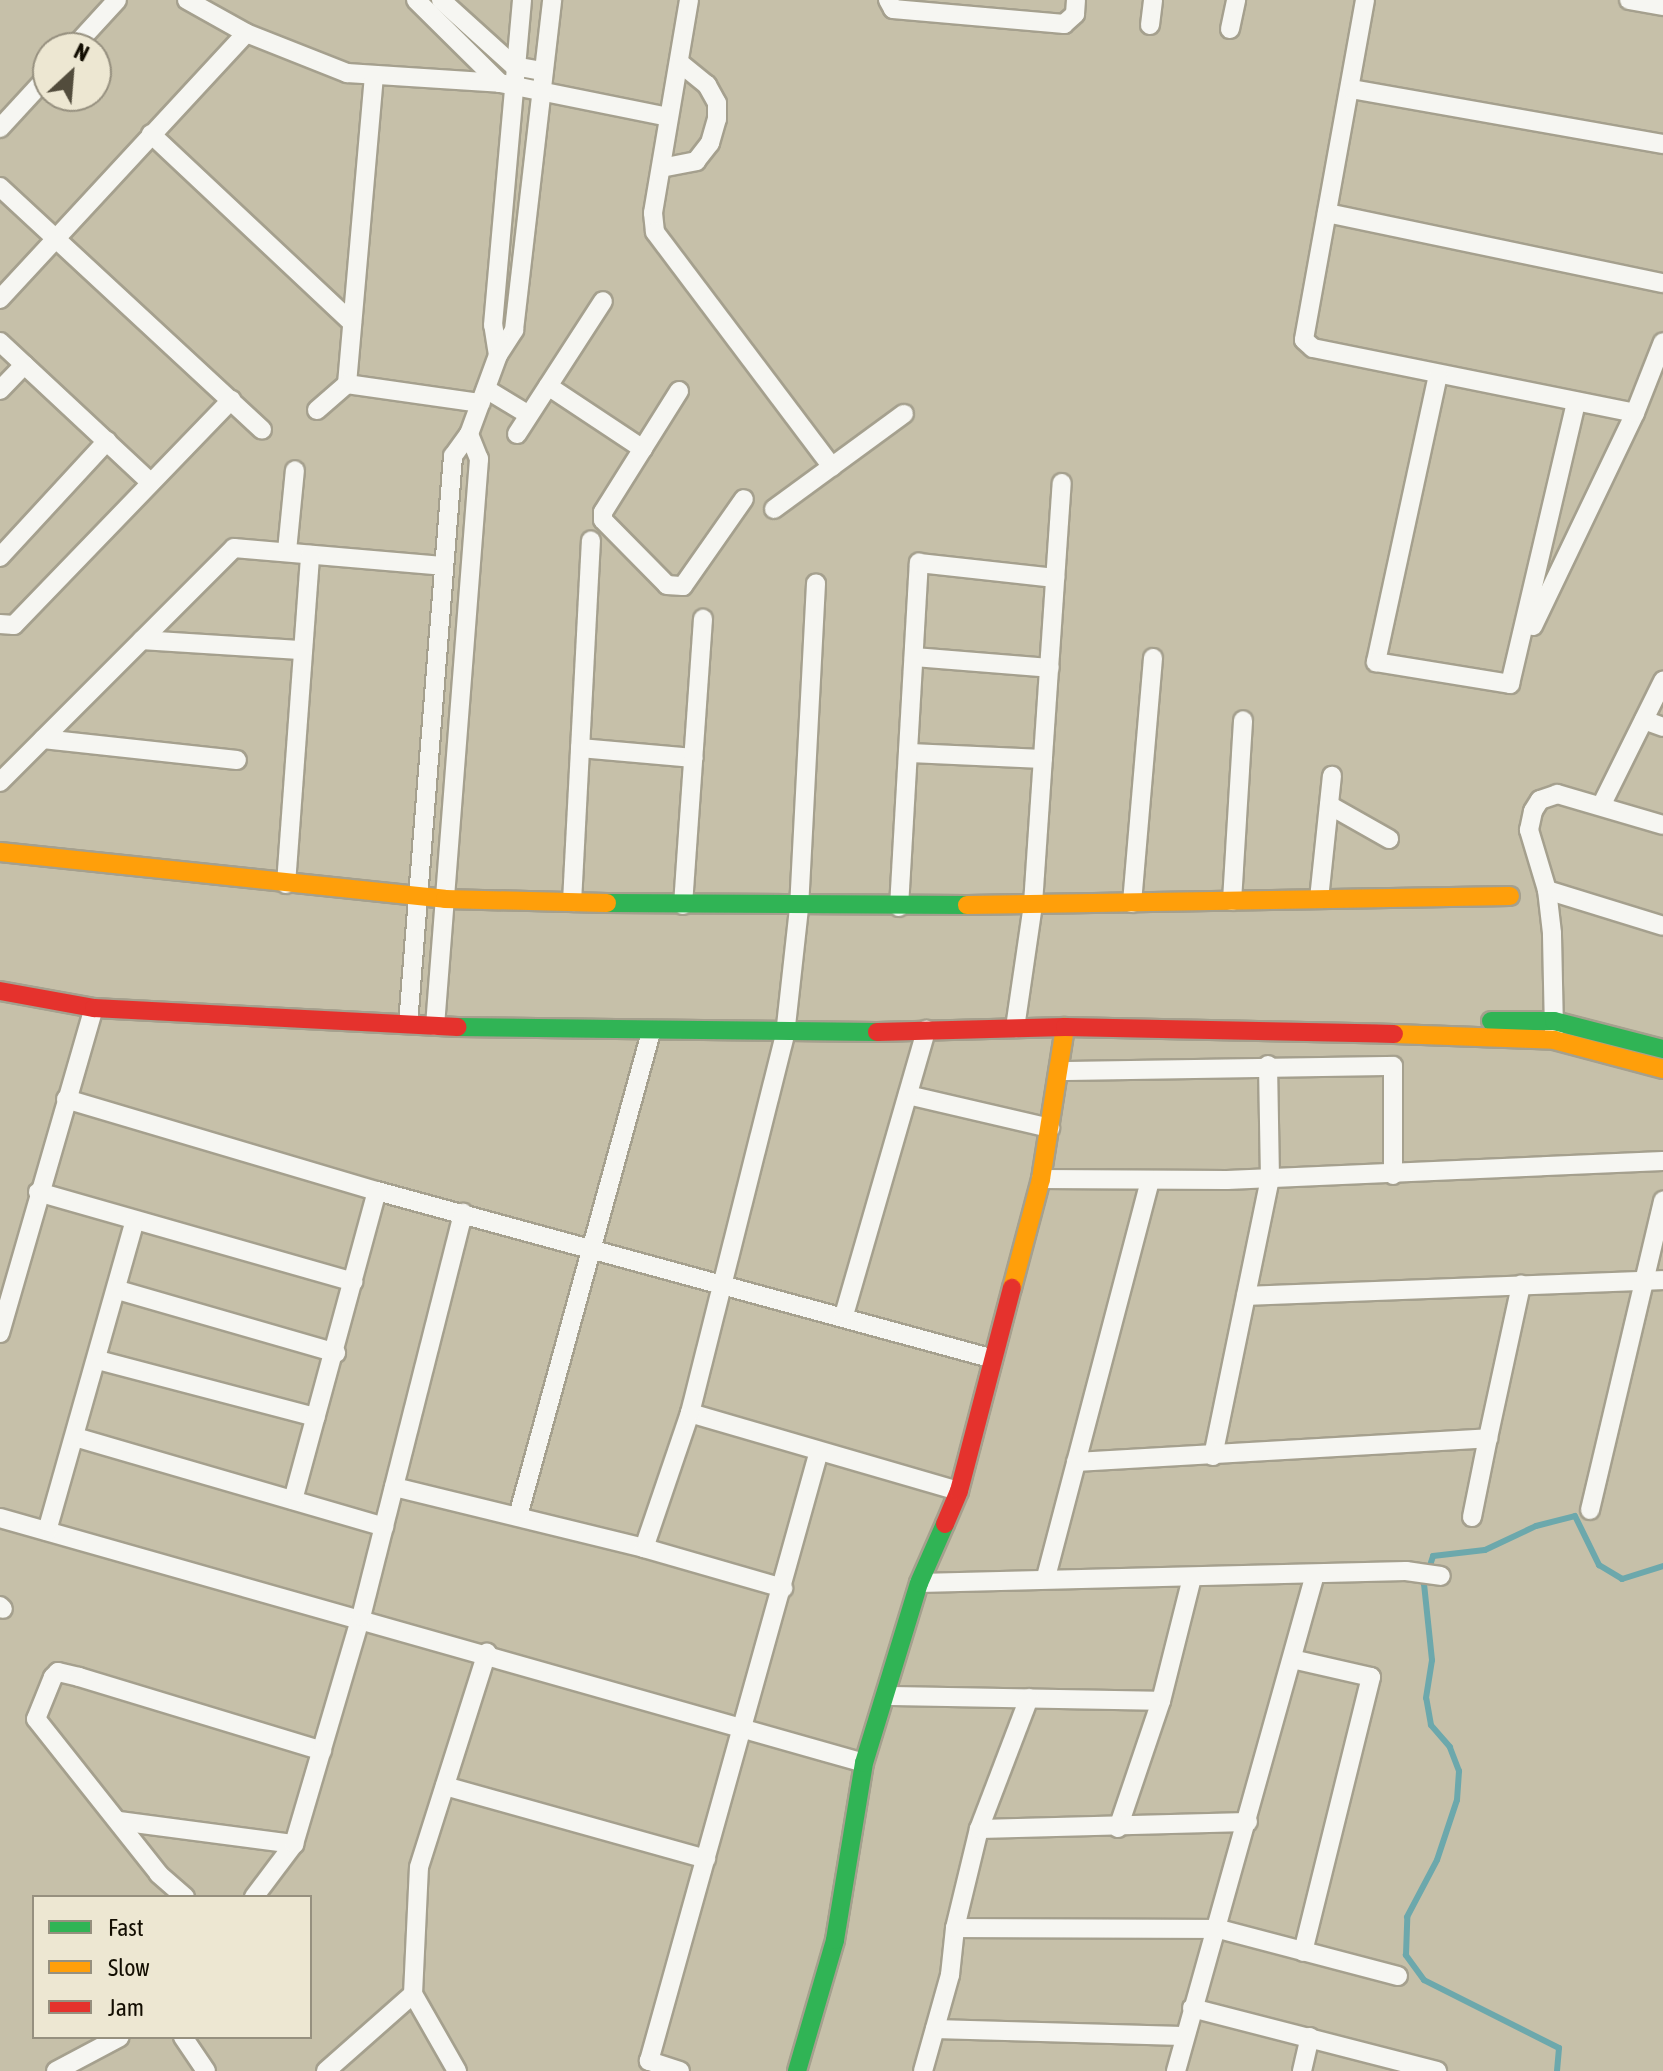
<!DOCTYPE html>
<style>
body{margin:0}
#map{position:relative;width:1663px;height:2071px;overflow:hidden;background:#c6c0a9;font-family:"Asap Condensed",sans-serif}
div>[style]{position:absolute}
.stream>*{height:6px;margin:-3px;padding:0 3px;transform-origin:3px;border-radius:3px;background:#6ca8ac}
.roads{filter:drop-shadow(2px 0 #a5a08e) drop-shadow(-2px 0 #a5a08e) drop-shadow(0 2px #a5a08e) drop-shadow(0 -2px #a5a08e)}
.street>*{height:18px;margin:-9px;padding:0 9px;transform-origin:9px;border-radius:9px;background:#f6f6f2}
.fast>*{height:18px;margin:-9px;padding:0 9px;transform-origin:9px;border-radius:9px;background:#30b455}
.slow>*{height:18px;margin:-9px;padding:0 9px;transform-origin:9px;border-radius:9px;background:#ff9f0a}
.jam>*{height:18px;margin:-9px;padding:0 9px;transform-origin:9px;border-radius:9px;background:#e5322d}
span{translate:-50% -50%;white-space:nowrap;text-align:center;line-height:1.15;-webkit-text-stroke:7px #ede7d2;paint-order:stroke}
.legend{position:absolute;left:32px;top:1895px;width:280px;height:144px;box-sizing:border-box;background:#ede7d2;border:2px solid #96907f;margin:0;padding:10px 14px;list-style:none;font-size:24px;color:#130e02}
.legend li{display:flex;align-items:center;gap:16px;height:40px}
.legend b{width:40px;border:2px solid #96907f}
.north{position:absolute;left:32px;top:32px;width:80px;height:80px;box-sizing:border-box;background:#ede7d2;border:2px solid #96907f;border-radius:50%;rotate:26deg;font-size:22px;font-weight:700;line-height:32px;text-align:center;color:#130e02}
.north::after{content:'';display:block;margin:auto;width:28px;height:36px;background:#524c3c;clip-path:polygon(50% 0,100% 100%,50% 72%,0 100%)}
</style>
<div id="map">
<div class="stream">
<div style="left:1557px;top:2071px;width:23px;rotate:-85deg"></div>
<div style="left:1559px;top:2048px;width:151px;rotate:-153.3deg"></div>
<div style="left:1424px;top:1980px;width:31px;rotate:-126deg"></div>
<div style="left:1406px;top:1955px;width:38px;rotate:-88deg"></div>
<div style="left:1407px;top:1917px;width:64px;rotate:-62.2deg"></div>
<div style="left:1437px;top:1860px;width:63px;rotate:-71.6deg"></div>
<div style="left:1457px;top:1800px;width:29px;rotate:-86deg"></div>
<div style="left:1459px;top:1771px;width:26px;rotate:-111deg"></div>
<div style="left:1450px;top:1747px;width:29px;rotate:-131deg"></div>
<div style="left:1431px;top:1725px;width:27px;rotate:-100deg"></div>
<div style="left:1426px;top:1698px;width:38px;rotate:-81deg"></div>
<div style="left:1432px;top:1660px;width:76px;rotate:-96deg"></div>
<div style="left:1424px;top:1584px;width:29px;rotate:-72deg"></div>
<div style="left:1433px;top:1556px;width:52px;rotate:-6.6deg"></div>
<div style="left:1485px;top:1550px;width:56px;rotate:-25.2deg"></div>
<div style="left:1536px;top:1526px;width:40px;rotate:-14.4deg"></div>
<div style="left:1575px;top:1516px;width:55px;rotate:63.9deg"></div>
<div style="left:1599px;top:1565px;width:27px;rotate:31deg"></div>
<div style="left:1622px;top:1579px;width:43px;rotate:-17.6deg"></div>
</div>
<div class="roads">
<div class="street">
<div style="left:187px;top:0;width:68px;rotate:29.2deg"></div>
<div style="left:246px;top:33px;width:109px;rotate:21.6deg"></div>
<div style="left:347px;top:73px;width:153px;rotate:3.7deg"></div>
<div style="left:500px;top:83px;width:172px;rotate:11.4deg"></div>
<div style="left:416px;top:0;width:118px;rotate:44.7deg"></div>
<div style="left:441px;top:0;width:98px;rotate:42.1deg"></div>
<div style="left:514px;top:66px;width:29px;rotate:10deg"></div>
<div style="left:689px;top:0;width:216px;rotate:99.6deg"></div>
<div style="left:653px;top:213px;width:19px;rotate:84deg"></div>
<div style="left:655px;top:232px;width:294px;rotate:53deg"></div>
<div style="left:888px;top:0;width:10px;rotate:61deg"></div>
<div style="left:893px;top:9px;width:172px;rotate:5deg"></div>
<div style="left:1064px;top:24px;width:15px;rotate:-42deg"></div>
<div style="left:1075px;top:14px;width:14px;rotate:-86deg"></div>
<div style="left:1365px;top:0;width:345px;rotate:100.2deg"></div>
<div style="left:1304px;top:340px;width:12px;rotate:42deg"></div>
<div style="left:1313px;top:348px;width:328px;rotate:11.4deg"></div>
<div style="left:1629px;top:0;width:35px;rotate:10deg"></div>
<div style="left:1150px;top:25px;width:25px;rotate:-83deg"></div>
<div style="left:1230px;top:29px;width:30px;rotate:-78deg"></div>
<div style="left:73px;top:48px;width:65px;rotate:-47.5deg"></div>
<div style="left:1351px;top:89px;width:317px;rotate:10deg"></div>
<div style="left:0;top:128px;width:71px;rotate:-47.3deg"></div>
<div style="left:151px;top:134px;width:276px;rotate:43.2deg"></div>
<div style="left:661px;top:168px;width:36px;rotate:-11deg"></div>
<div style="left:696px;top:161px;width:23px;rotate:-52deg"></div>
<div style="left:710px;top:143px;width:25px;rotate:-74deg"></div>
<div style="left:717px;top:119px;width:16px;rotate:-90deg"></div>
<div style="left:717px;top:103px;width:21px;rotate:-119deg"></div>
<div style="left:707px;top:85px;width:36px;rotate:-141deg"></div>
<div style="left:0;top:187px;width:357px;rotate:42.8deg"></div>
<div style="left:1327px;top:213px;width:343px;rotate:11.8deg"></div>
<div style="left:0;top:299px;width:362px;rotate:-47.2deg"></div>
<div style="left:0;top:342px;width:205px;rotate:43deg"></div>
<div style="left:498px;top:355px;width:30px;rotate:-99deg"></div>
<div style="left:493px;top:325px;width:326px;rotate:-84.9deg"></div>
<div style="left:1438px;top:375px;width:294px;rotate:102.2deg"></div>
<div style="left:1376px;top:662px;width:136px;rotate:9.3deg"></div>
<div style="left:1510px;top:684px;width:290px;rotate:-76.8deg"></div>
<div style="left:347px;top:384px;width:307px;rotate:-85deg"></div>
<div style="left:548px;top:386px;width:114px;rotate:33.6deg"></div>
<div style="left:486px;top:389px;width:50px;rotate:31.2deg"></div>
<div style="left:0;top:390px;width:35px;rotate:-46deg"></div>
<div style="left:679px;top:391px;width:143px;rotate:122.1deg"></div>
<div style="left:603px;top:512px;width:8px;rotate:90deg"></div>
<div style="left:603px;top:520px;width:91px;rotate:45.4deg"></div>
<div style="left:667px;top:585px;width:16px;rotate:4deg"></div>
<div style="left:683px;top:586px;width:106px;rotate:-55deg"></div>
<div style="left:317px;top:410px;width:40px;rotate:-41deg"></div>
<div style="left:347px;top:384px;width:135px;rotate:8.1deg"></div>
<div style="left:517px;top:434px;width:158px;rotate:-57.1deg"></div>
<div style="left:774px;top:509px;width:161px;rotate:-36.2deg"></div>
<div style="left:287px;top:551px;width:81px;rotate:-84.4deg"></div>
<div style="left:0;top:557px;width:158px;rotate:-47.3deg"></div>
<div style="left:0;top:624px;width:14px;rotate:4deg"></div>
<div style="left:14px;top:625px;width:313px;rotate:-46deg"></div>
<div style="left:1533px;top:626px;width:236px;rotate:-64.4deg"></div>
<div style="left:1635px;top:413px;width:76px;rotate:-68.5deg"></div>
<div style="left:142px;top:640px;width:161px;rotate:3.6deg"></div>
<div style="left:914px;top:657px;width:136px;rotate:4.6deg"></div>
<div style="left:1644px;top:720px;width:20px;rotate:20deg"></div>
<div style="left:43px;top:739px;width:195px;rotate:6.2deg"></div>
<div style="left:580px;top:748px;width:114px;rotate:5deg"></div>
<div style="left:910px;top:753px;width:133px;rotate:2.6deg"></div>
<div style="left:0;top:782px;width:331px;rotate:-45deg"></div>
<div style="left:234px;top:548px;width:209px;rotate:4.9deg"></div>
<div style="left:1329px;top:805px;width:69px;rotate:29.5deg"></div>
<div style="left:1601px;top:806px;width:140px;rotate:-63.6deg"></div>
<div style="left:286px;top:884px;width:330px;rotate:-85.8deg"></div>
<div style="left:1547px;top:890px;width:121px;rotate:17.2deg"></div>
<div style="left:1319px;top:899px;width:124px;rotate:-84deg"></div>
<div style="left:1232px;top:901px;width:181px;rotate:-86.5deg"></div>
<div style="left:572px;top:902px;width:362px;rotate:-87deg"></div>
<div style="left:1132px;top:903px;width:246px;rotate:-85.1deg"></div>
<div style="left:683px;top:905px;width:287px;rotate:-86deg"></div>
<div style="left:899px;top:907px;width:345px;rotate:-86.7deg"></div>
<div style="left:919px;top:563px;width:137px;rotate:6.3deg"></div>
<div style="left:408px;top:1024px;width:570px;rotate:-85.47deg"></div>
<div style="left:453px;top:456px;width:27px;rotate:-54deg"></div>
<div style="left:469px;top:434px;width:84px;rotate:-69.8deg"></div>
<div style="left:498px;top:355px;width:30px;rotate:-57deg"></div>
<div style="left:514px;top:330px;width:332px;rotate:-83.4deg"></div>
<div style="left:435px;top:1026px;width:569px;rotate:-85.56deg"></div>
<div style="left:479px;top:459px;width:27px;rotate:-112deg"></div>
<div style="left:1015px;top:1028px;width:125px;rotate:-81.7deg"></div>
<div style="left:1033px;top:904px;width:422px;rotate:-86.1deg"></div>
<div style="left:1554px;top:1031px;width:98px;rotate:-91.2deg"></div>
<div style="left:1552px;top:933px;width:43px;rotate:-96.6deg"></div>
<div style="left:1547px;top:890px;width:63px;rotate:-106.7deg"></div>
<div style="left:1529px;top:830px;width:19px;rotate:-78deg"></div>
<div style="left:1533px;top:811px;width:13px;rotate:-58deg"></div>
<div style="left:1540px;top:800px;width:18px;rotate:-19deg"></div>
<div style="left:1557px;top:794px;width:110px;rotate:16.3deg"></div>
<div style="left:1060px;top:1071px;width:333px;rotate:-0.9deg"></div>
<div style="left:1393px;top:1066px;width:109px;rotate:90deg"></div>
<div style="left:908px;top:1095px;width:146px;rotate:13.1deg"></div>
<div style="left:66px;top:1099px;width:324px;rotate:16.5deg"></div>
<div style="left:377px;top:1191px;width:635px;rotate:15.24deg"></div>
<div style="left:1041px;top:1179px;width:186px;rotate:0.3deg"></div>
<div style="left:1227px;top:1180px;width:436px;rotate:-2.5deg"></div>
<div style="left:38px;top:1192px;width:328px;rotate:15.9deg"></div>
<div style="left:118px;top:1290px;width:227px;rotate:16.1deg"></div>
<div style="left:1246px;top:1296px;width:417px;rotate:-2.2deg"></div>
<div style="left:844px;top:1315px;width:297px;rotate:-73.9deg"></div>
<div style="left:0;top:1333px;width:338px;rotate:-73.9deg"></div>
<div style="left:98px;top:1360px;width:225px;rotate:14.7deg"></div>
<div style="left:690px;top:1413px;width:280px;rotate:16.2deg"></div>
<div style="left:75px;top:1437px;width:322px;rotate:16.2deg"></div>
<div style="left:1213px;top:1456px;width:283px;rotate:-78.4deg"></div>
<div style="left:1270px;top:1179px;width:114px;rotate:-91deg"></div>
<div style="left:1076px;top:1462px;width:413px;rotate:-3.3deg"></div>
<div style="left:1488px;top:1438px;width:157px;rotate:-77.8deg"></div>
<div style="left:394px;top:1487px;width:257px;rotate:13.7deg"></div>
<div style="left:644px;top:1548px;width:145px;rotate:16.1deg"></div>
<div style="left:293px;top:1500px;width:320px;rotate:-74.8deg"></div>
<div style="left:1590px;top:1510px;width:318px;rotate:-76.7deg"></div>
<div style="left:518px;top:1516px;width:502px;rotate:-74.63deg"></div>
<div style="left:1472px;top:1517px;width:81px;rotate:-78.6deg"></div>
<div style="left:0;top:1518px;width:898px;rotate:15.83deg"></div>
<div style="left:47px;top:1531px;width:322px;rotate:-74.2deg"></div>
<div style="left:644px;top:1548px;width:143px;rotate:-71.2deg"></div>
<div style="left:690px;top:1413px;width:390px;rotate:-75.9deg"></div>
<div style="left:785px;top:1035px;width:128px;rotate:-83.7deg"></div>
<div style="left:799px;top:908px;width:325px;rotate:-87deg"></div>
<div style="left:1046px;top:1577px;width:410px;rotate:-75.3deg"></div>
<div style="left:919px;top:1583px;width:487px;rotate:-1.4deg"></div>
<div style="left:1406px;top:1571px;width:35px;rotate:8deg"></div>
<div style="left:0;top:1606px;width:4px;rotate:45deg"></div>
<div style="left:1292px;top:1659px;width:81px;rotate:12.8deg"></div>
<div style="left:1371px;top:1677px;width:283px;rotate:103.9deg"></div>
<div style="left:887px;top:1696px;width:274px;rotate:1deg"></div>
<div style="left:445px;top:1786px;width:271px;rotate:15.6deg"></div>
<div style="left:119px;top:1821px;width:177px;rotate:7.5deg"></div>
<div style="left:1118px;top:1828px;width:134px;rotate:-71.3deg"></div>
<div style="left:1161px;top:1701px;width:127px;rotate:-75.9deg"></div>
<div style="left:979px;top:1829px;width:269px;rotate:-1.5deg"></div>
<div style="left:185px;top:1897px;width:35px;rotate:-139deg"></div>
<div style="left:159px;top:1874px;width:198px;rotate:-128.4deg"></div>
<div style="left:36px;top:1719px;width:45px;rotate:-68deg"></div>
<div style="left:53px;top:1677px;width:7px;rotate:-45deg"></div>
<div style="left:58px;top:1672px;width:22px;rotate:13deg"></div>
<div style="left:79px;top:1677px;width:254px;rotate:16.9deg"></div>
<div style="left:254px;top:1897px;width:66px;rotate:-53deg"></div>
<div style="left:294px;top:1844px;width:237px;rotate:-73.6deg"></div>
<div style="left:361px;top:1617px;width:417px;rotate:-75.8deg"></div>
<div style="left:955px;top:1928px;width:264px;rotate:0.2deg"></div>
<div style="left:1219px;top:1929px;width:185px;rotate:14.7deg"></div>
<div style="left:1192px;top:2008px;width:253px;rotate:14.4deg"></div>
<div style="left:935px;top:2029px;width:247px;rotate:1.6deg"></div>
<div style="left:183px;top:2037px;width:41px;rotate:55.9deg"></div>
<div style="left:56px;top:2071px;width:72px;rotate:-28deg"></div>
<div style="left:326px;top:2071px;width:116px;rotate:-41.5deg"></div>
<div style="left:457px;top:2071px;width:89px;rotate:-119.7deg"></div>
<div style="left:413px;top:1994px;width:127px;rotate:-87.3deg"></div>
<div style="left:419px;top:1867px;width:225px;rotate:-72.4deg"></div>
<div style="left:680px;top:2071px;width:33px;rotate:-162deg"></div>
<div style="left:649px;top:2061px;width:633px;rotate:-74.43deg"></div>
<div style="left:923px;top:2071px;width:100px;rotate:-74.3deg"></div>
<div style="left:950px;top:1975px;width:47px;rotate:-83.9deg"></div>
<div style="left:955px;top:1928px;width:102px;rotate:-76.4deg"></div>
<div style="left:979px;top:1829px;width:140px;rotate:-69.1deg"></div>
<div style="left:1176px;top:2071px;width:516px;rotate:-74.37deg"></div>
<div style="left:1302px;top:2071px;width:35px;rotate:-77deg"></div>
</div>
<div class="fast">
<div style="left:607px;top:903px;width:360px;rotate:0.3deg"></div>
<div style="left:1491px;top:1021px;width:63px"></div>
<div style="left:1554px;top:1021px;width:113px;rotate:14.4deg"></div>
<div style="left:458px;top:1027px;width:419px;rotate:0.7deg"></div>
<div style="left:797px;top:2071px;width:136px;rotate:-73.8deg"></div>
<div style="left:835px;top:1940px;width:179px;rotate:-80.7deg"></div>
<div style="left:864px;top:1763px;width:188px;rotate:-73deg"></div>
<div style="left:919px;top:1583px;width:64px;rotate:-66.2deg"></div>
</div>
<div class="slow">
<div style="left:0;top:852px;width:447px;rotate:6deg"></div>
<div style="left:445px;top:899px;width:162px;rotate:1.4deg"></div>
<div style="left:967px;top:905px;width:543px;rotate:-0.95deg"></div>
<div style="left:1394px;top:1034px;width:160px;rotate:2.1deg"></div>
<div style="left:1554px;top:1040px;width:113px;rotate:14.9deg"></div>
<div style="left:1012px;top:1288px;width:113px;rotate:-75.1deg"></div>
<div style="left:1041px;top:1179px;width:154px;rotate:-81deg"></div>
</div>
<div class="jam">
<div style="left:0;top:991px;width:96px;rotate:10.3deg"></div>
<div style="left:94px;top:1008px;width:364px;rotate:3deg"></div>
<div style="left:877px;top:1032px;width:188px;rotate:-1.5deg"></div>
<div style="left:1065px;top:1027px;width:329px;rotate:1.2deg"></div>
<div style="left:945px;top:1524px;width:36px;rotate:-67deg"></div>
<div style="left:959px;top:1491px;width:210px;rotate:-75.4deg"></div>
</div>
</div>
<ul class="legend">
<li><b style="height:10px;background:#30b455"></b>Fast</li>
<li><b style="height:10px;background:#ff9f0a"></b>Slow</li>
<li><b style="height:10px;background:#e5322d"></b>Jam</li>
</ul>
<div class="north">N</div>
</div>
